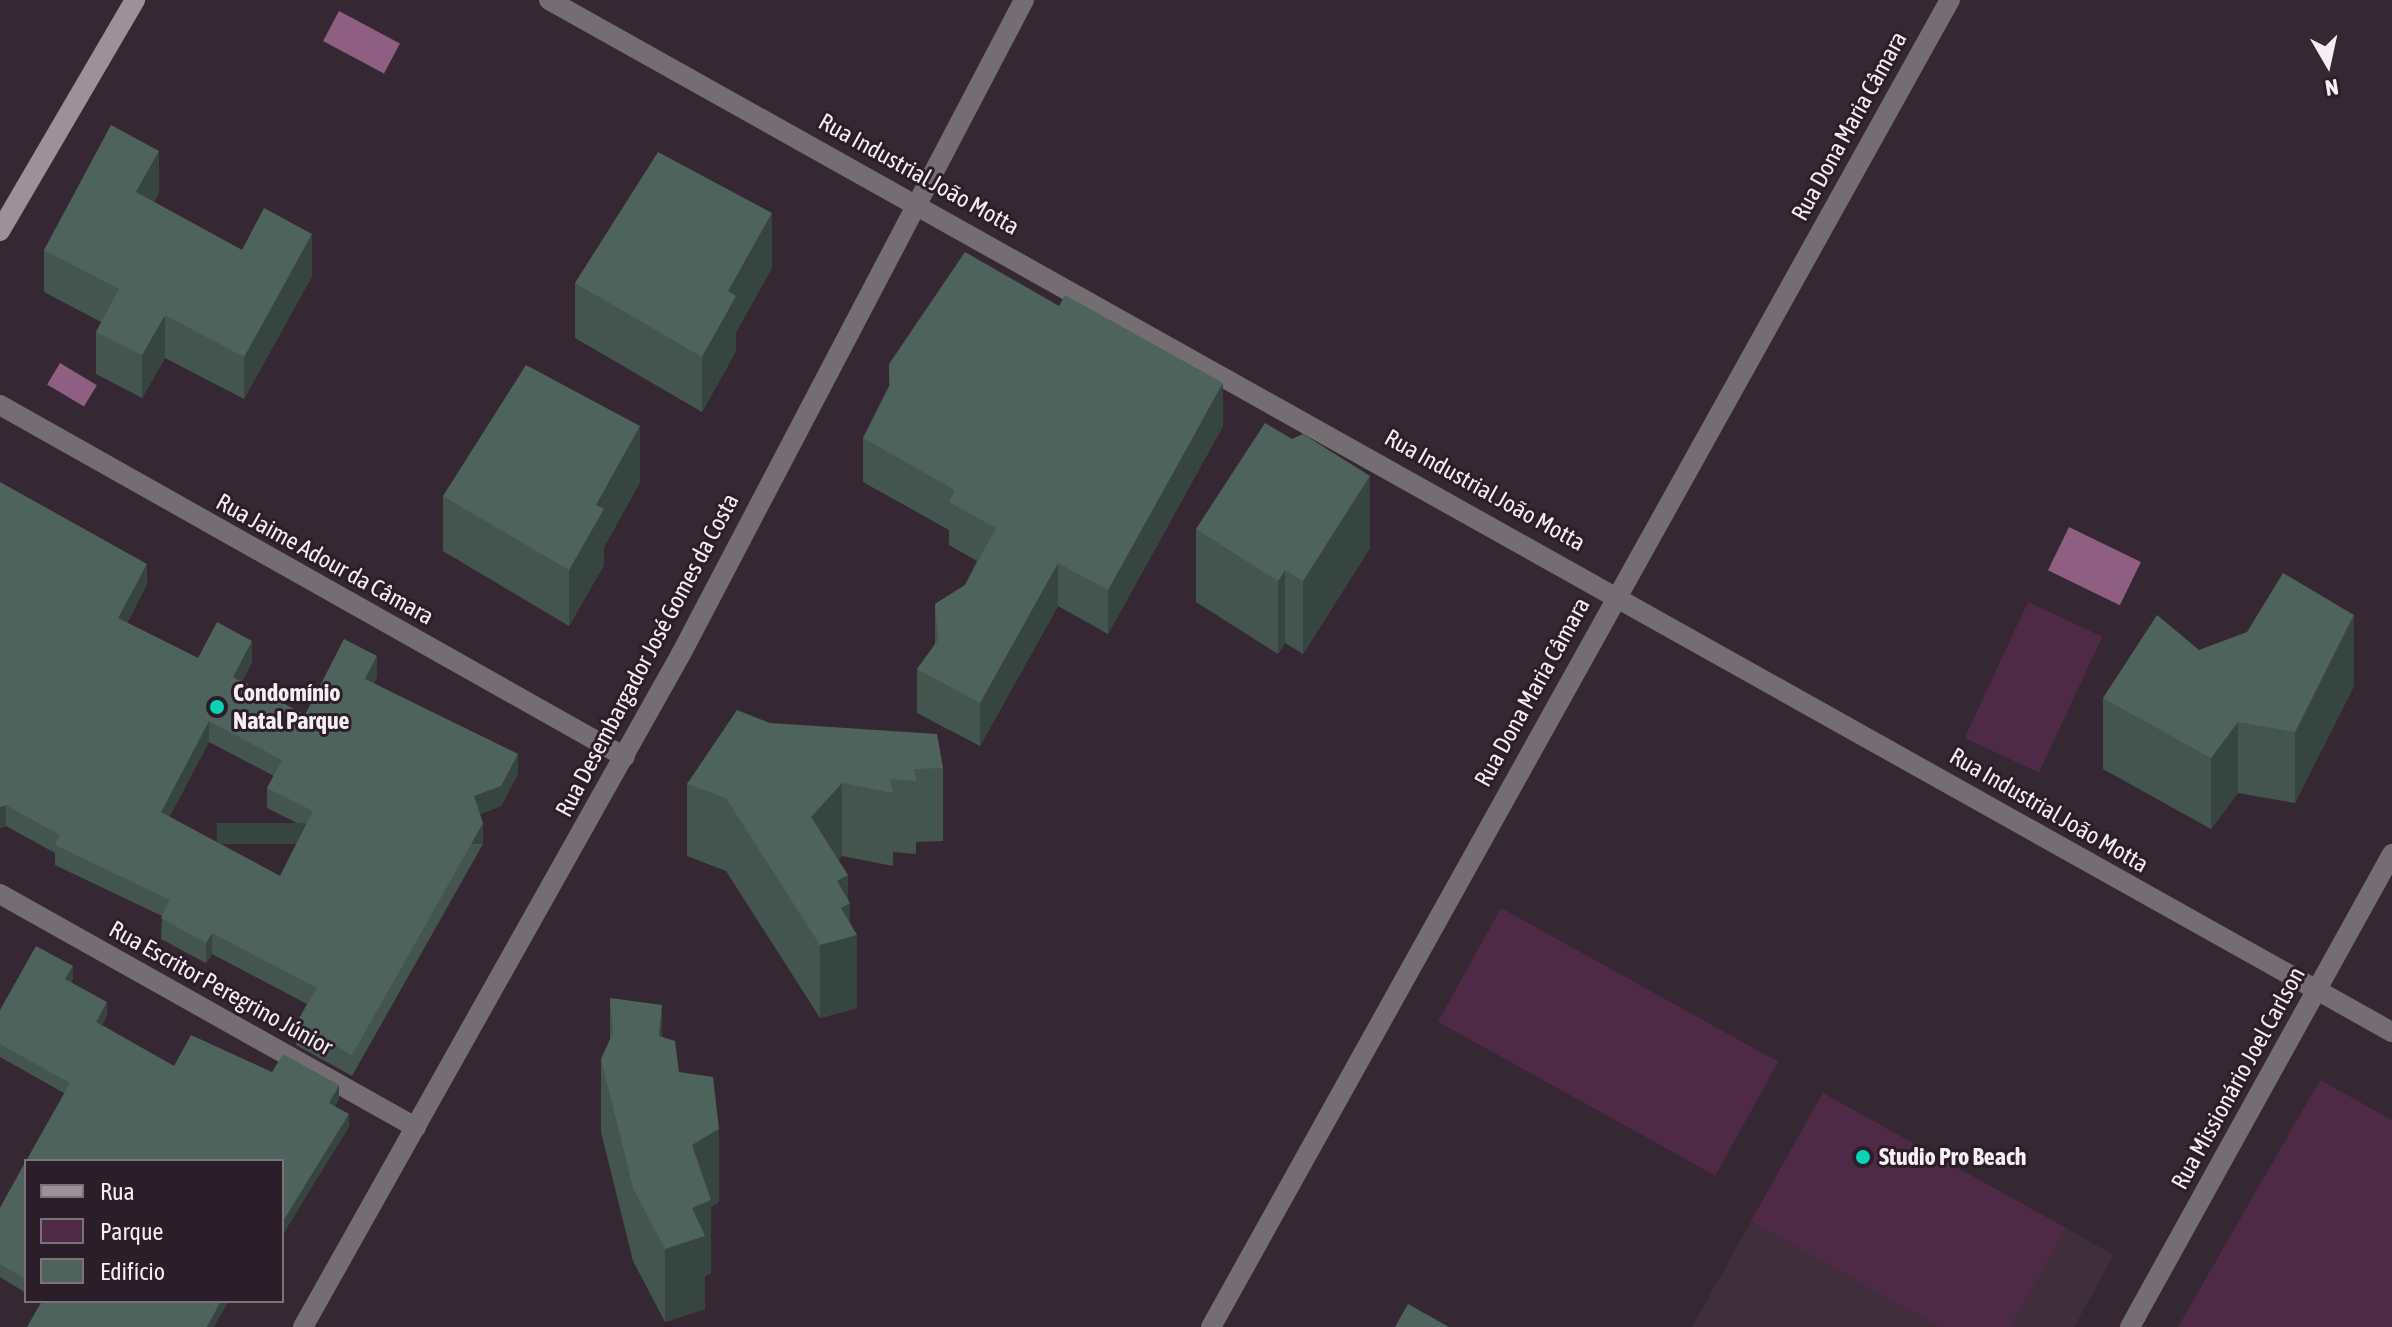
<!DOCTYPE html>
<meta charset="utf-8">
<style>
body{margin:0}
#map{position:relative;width:2392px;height:1327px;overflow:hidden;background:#352832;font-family:"Asap Condensed",sans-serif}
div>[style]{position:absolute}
.built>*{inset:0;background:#412e3c}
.green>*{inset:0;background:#4f2a47;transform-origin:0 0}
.water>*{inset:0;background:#8e5f83;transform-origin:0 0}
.minor>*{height:20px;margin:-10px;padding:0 10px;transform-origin:10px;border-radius:10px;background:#746d72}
.secondary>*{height:20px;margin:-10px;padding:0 10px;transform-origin:10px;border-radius:10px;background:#9d9199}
.wall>*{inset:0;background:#445550}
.shaded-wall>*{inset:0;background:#374541;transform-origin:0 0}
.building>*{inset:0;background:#4f635d}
.dots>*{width:22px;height:22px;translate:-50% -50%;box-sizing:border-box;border:4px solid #2b1e28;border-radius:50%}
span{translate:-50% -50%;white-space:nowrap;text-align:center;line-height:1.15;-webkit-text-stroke:6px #2b1e28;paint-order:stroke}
.street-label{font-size:24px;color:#f7eef4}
.poi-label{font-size:24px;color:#f7eef4;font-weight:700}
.left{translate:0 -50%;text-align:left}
.legend{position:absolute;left:24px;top:1159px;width:260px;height:144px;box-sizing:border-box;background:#2b1e28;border:2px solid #7d717a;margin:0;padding:10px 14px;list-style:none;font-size:24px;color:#f7eef4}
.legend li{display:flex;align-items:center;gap:16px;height:40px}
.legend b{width:40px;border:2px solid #7d717a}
.north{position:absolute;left:2288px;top:24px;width:80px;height:80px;-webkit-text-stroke:6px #2b1e28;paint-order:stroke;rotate:171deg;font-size:22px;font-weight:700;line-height:32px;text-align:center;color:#f7eef4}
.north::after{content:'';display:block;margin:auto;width:28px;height:36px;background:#f7eef4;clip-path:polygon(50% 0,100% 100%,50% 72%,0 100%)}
</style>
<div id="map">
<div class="built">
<div style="clip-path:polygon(1823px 1093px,2114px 1255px,2074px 1327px,1692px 1327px)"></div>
</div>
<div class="green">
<div style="left:2028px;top:602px;width:82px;height:150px;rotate:25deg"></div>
<div style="left:1501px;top:908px;width:317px;height:130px;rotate:29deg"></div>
<div style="clip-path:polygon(2320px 1080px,2392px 1120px,2392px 1327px,2178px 1327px)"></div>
<div style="clip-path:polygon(1823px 1093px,2066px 1228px,2010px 1327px,1940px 1327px,1751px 1221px)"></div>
</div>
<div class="water">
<div style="left:339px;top:11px;width:69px;height:34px;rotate:28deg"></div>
<div style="left:60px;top:363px;width:43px;height:25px;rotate:31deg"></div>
<div style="left:2069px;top:527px;width:80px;height:48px;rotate:26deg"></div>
</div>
<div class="minor">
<div style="left:549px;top:0;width:2112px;rotate:29.25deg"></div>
<div style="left:0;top:405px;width:717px;rotate:29.39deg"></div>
<div style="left:0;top:894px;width:477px;rotate:29.3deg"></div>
<div style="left:303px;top:1327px;width:772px;rotate:-60.68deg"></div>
<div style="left:681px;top:654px;width:738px;rotate:-62.32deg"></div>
<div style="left:1211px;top:1327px;width:1519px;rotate:-60.89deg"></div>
<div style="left:2130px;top:1327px;width:541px;rotate:-61.02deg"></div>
</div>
<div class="secondary">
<div style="left:0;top:231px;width:268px;rotate:-59.7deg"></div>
</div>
<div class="wall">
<div style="clip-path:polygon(159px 193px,154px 202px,242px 250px,312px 276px,244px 399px,165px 358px,142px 398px,96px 374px,96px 332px,101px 322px,44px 292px,44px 250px)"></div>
<div style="clip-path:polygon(772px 268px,736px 332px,736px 351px,702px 412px,575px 338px,575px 283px)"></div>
<div style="clip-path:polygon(889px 364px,1223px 426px,1108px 634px,1058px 606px,980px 746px,917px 713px,917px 669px,935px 645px,935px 604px,965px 585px,977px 561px,949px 545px,949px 530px,863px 482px,863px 438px,889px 386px)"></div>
<div style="clip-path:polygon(evenodd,0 482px,147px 584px,127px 623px,198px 658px,252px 662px,242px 681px,305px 715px,377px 677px,374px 683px,518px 774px,501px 806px,480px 814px,483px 844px,352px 1076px,296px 1045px,296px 1024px,307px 1004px,212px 954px,206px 963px,161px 939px,162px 916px,55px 865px,55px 853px,6px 826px,0 828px,0 482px,209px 742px,274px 776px,267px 788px,267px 808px,305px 827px,280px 876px,169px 817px,209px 742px)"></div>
<div style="clip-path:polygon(640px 482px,604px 547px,604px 565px,569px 626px,443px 551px,443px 496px)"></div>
<div style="clip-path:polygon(1196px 529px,1370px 548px,1303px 654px,1285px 643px,1278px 654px,1196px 602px)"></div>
<div style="clip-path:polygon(2199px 650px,2354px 686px,2295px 803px,2238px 793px,2211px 829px,2103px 769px,2103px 698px)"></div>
<div style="clip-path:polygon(770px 723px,943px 768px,943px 841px,916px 842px,916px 854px,893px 852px,893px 866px,842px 856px,838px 860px,848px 899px,857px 1008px,820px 1018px,726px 871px,687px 856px,687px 784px)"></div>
<div style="clip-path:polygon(73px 979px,71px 982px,107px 1015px,102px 1025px,174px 1066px,272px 1072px,339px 1099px,335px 1106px,349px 1127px,64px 1093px,0 1057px,0 1010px)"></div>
<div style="clip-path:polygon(610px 998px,662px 1037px,679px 1072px,719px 1202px,711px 1207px,711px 1273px,705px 1276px,705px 1309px,665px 1322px,633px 1261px,601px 1132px,601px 1059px,610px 1040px)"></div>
<div style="clip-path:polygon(26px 1161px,26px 1293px,0 1277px,0 1208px)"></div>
</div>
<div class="shaded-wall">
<div style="clip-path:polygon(159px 151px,159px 193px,136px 235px,136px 192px)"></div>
<div style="clip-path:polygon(772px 213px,772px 268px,736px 332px,736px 351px,702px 412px,702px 357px,728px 291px)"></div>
<div style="clip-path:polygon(312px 234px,312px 276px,244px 399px,244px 357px)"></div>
<div style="clip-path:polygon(165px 315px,165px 358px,142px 398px,142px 355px)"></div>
<div style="clip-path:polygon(1223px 383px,1223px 426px,1108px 634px,1108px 590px)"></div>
<div style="clip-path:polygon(640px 426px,640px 482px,604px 547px,604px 565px,569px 626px,569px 570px,596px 505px)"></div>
<div style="clip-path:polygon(1370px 476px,1370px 548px,1303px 654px,1303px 581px)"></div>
<div style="clip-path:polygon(1058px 563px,1058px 606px,980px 746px,980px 703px)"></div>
<div style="clip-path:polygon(147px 564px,147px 584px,118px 639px,118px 618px)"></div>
<div style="clip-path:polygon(1285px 570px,1285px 643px,1278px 654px,1278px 581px)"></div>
<div style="clip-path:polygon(2354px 615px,2354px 686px,2295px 803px,2295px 732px)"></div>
<div style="clip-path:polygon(252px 641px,252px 662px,233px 697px,233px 677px)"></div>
<div style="clip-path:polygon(377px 656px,377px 677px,365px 700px,365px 679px)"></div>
<div style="clip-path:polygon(209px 721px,209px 742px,161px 833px,161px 812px)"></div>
<div style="clip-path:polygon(2238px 722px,2238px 793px,2211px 829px,2211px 758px)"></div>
<div style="clip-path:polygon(518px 754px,518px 774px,501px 806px,474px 817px,474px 796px)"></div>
<div style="clip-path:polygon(842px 783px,842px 856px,811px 890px,811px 817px)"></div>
<div style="clip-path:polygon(6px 805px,6px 826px,0 828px,0 807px)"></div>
<div style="left:483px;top:823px;width:21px;height:266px;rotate:90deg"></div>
<div style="clip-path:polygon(848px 875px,848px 904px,850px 903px,850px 937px,857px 935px,857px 1008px,820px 1018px,820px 945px,837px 881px)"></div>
<div style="clip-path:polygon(212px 933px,212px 954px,206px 963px,206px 943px)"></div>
<div style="clip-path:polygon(73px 966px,73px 979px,65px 992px,65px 979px)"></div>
<div style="clip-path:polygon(107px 1002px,107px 1015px,96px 1035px,96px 1022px)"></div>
<div style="clip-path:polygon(662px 1005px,662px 1078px,659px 1036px)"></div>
<div style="clip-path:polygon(339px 1085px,339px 1099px,329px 1116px,329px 1103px)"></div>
<div style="clip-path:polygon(349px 1114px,349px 1127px,282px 1236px,282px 1223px)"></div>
<div style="clip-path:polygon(719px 1129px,719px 1202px,711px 1207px,711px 1273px,705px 1276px,705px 1309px,665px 1322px,665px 1249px,692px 1145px)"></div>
<div style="clip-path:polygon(221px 1301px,229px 1301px,214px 1327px,207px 1327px)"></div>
</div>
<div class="building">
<div style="clip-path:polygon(111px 125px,159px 151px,136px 192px,242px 250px,264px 208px,312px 234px,244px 357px,165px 315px,142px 355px,96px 332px,119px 289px,44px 250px)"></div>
<div style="clip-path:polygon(658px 152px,772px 213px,728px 291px,736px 296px,702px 357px,575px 283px)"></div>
<div style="clip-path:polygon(965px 252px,1059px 306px,1065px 295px,1223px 383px,1108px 590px,1058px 563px,980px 703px,917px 669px,938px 640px,935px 604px,965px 585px,996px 528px,949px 502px,955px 490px,863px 438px,890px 385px,889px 364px)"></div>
<div style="clip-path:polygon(526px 365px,640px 426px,596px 505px,604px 509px,569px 570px,443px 496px)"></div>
<div style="clip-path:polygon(1265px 423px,1292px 439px,1303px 434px,1370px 476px,1303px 581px,1285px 570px,1278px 581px,1196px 529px)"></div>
<div style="clip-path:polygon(evenodd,0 482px,147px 564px,118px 618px,198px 658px,217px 622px,252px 641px,233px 677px,305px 715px,344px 639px,377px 656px,365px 679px,518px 754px,501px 786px,474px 796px,483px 823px,352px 1055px,296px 1024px,317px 988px,212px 933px,206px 943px,161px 918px,170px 900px,55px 845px,60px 835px,6px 805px,0 807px,0 482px,209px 721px,282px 760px,267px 788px,313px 811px,280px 876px,161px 812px,209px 721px)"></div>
<div style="clip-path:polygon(2283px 573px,2354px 615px,2295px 732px,2238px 722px,2211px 758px,2103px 698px,2157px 615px,2199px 650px,2247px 632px)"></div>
<div style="clip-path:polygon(737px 710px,770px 723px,937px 734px,943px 768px,914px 769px,916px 781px,890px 779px,893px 793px,842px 783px,811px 817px,848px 875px,837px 881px,850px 903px,841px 908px,857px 935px,820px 945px,726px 798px,687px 784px)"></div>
<div style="clip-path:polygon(36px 946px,73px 966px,65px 979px,107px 1002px,96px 1022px,174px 1066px,191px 1035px,272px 1072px,283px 1054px,339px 1085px,329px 1103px,349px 1114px,282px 1223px,282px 1161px,26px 1161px,70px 1083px,0 1044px,0 1010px)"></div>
<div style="clip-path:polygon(610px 998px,662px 1005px,659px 1036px,675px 1041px,679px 1072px,713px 1077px,719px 1129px,692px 1145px,711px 1200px,692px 1208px,705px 1236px,665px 1249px,633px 1188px,601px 1059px,613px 1033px)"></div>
<div style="clip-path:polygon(26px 1161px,26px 1279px,0 1264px,0 1208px)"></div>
<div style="clip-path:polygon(42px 1301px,221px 1301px,207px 1327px,27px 1327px)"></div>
<div style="clip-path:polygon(1408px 1304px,1449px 1327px,1395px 1327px)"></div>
</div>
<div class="dots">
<div style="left:217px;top:707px;background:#09d5b5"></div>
<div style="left:1863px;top:1157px;background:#09d5b5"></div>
</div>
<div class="street-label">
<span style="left:1849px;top:126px;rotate:-61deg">Rua Dona Maria Câmara</span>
<span style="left:919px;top:174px;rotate:29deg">Rua Industrial João Motta</span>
<span style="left:1485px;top:490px;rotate:29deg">Rua Industrial João Motta</span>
<span style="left:325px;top:559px;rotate:29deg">Rua Jaime Adour da Câmara</span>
<span style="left:647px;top:655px;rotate:-62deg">Rua Desembargador José Gomes da Costa</span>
<span style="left:1532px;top:692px;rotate:-61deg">Rua Dona Maria Câmara</span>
<span style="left:2049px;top:810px;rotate:30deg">Rua Industrial João Motta</span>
<span style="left:221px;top:988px;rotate:29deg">Rua Escritor Peregrino Júnior</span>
<span style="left:2238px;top:1078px;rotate:-61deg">Rua Missionário Joel Carlson</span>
</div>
<div class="poi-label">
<span class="left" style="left:233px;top:707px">Condomínio<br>Natal Parque</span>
<span class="left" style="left:1879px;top:1157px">Studio Pro Beach</span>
</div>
<ul class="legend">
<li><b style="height:10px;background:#9d9199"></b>Rua</li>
<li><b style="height:22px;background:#4f2a47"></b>Parque</li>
<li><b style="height:22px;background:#4f635d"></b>Edifício</li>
</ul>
<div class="north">N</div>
</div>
